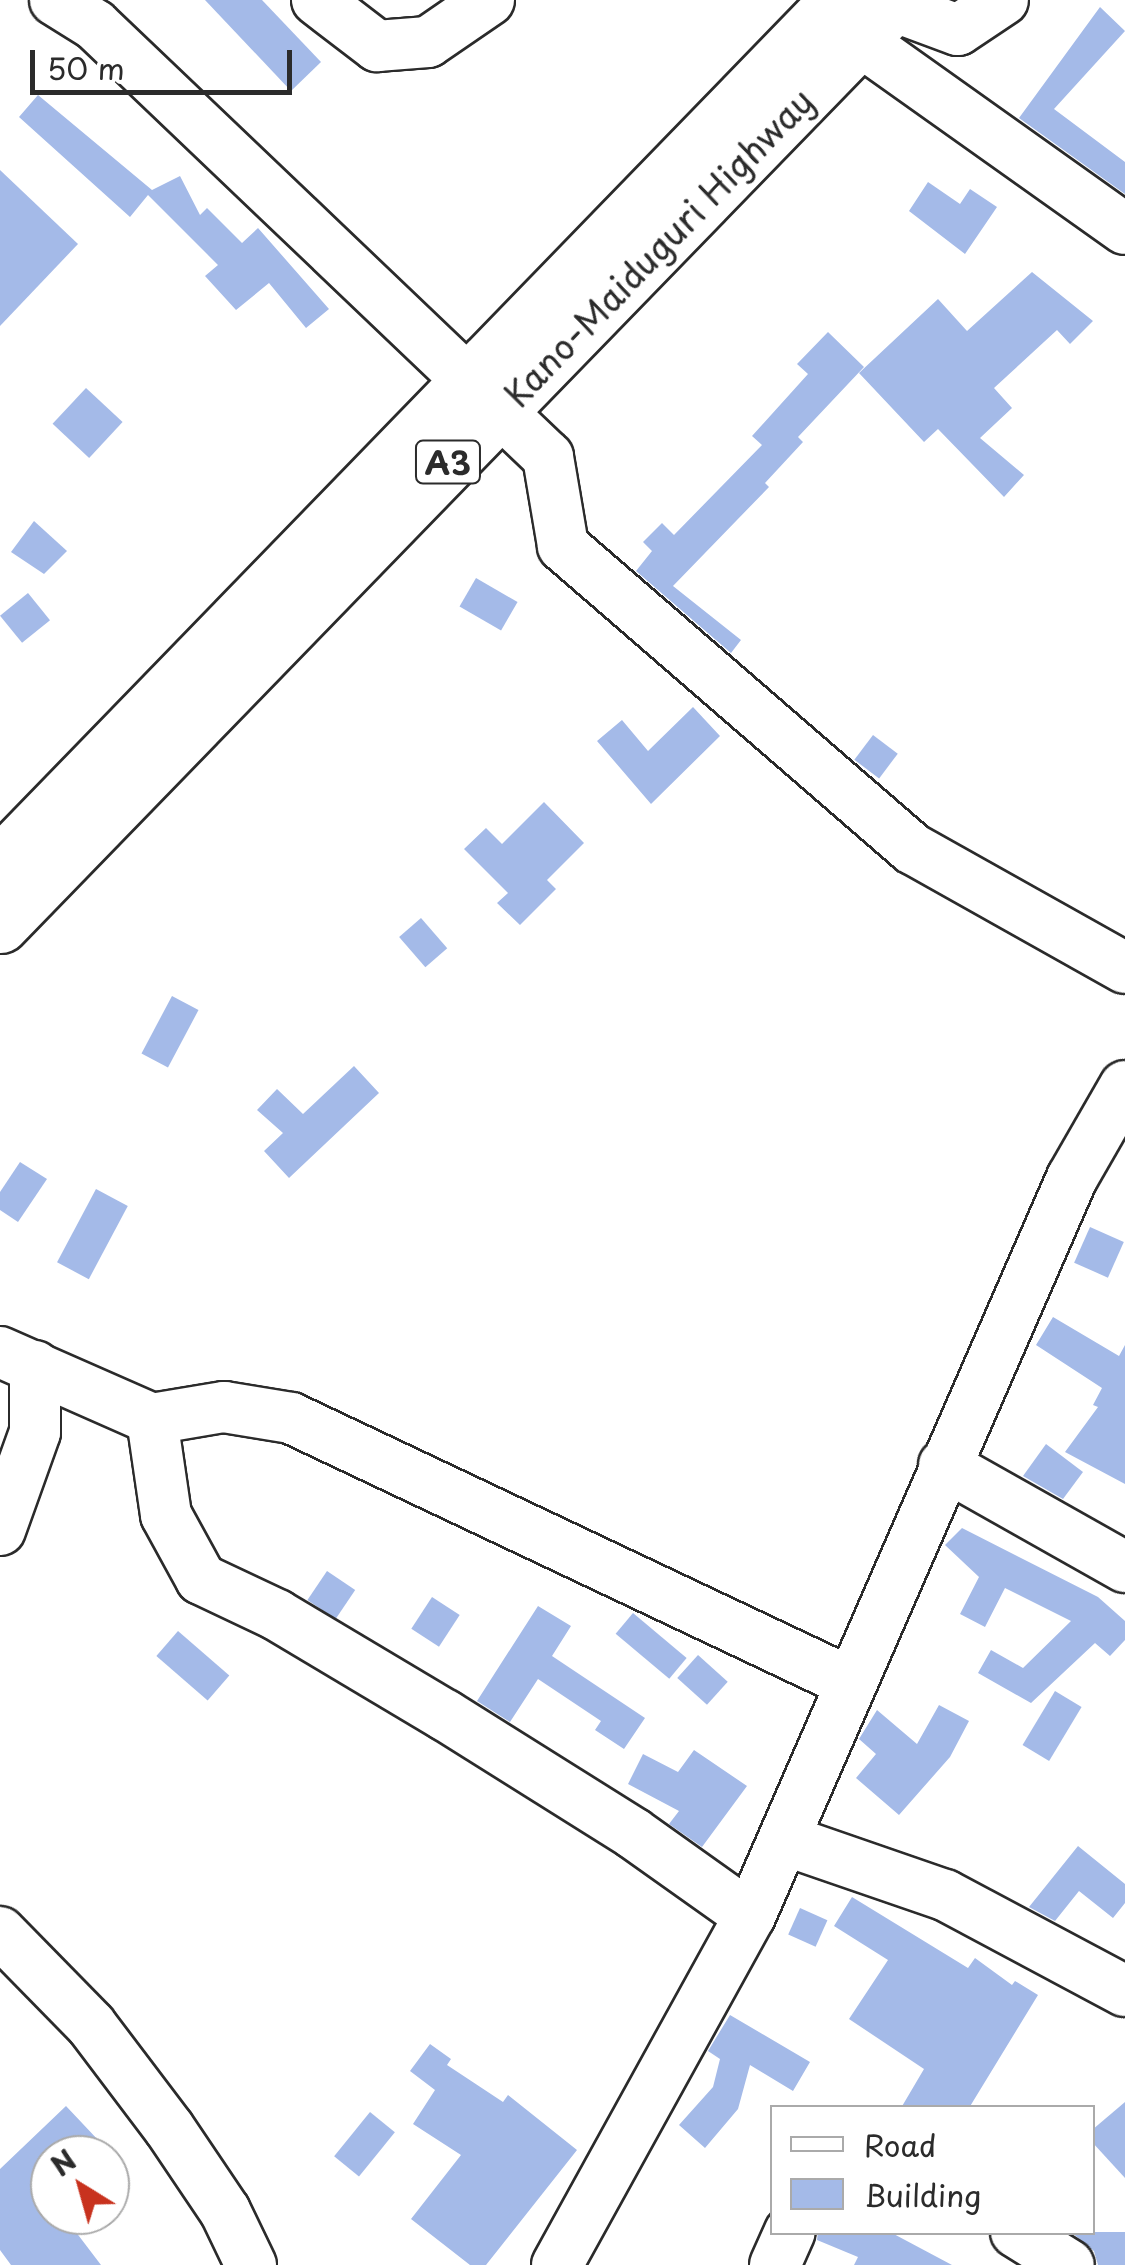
<!DOCTYPE html>
<style>
body{margin:0}
#map{position:relative;width:1125px;height:2265px;overflow:hidden;background:#fff;font-family:"Playpen Sans",sans-serif}
div>[style]{position:absolute}
.building>*{inset:0;background:#a4bae8;transform-origin:0 0}
.roads{filter:drop-shadow(2px 0 #2b2b2b) drop-shadow(-2px 0 #2b2b2b) drop-shadow(0 2px #2b2b2b) drop-shadow(0 -2px #2b2b2b)}
.minor>*{height:50px;margin:-25px;padding:0 25px;transform-origin:25px;border-radius:25px;background:#fff}
.highway>*{height:55px;margin:-27.5px;padding:0 27.5px;transform-origin:27.5px;border-radius:27.5px;background:#fff}
span{translate:-50% -50%;white-space:nowrap;text-align:center;line-height:1.15;-webkit-text-stroke:8px #fff;paint-order:stroke}
.shield-label span{padding:2px 8px;background:#fff;border:2px solid;border-radius:8px;-webkit-text-stroke-width:0}
.shield-label{font-size:32px;color:#2b2b2b;font-weight:700}
.street-label{font-size:35px;color:#2b2b2b}
.legend{position:absolute;left:770px;top:2105px;width:325px;height:130px;box-sizing:border-box;background:#fff;border:2px solid #aaa;margin:0;padding:12px 18px;list-style:none;font-size:30px;color:#2b2b2b}
.legend li{display:flex;align-items:center;gap:20px;height:50px}
.legend b{width:50px;border:2px solid #aaa}
.north{position:absolute;left:30px;top:2135px;width:100px;height:100px;box-sizing:border-box;background:#fff;border:2px solid #aaa;border-radius:50%;rotate:323deg;font-size:28px;font-weight:700;line-height:40px;text-align:center;color:#2b2b2b}
.north::after{content:'';display:block;margin:auto;width:35px;height:45px;background:#c8321e;clip-path:polygon(50% 0,100% 100%,50% 72%,0 100%)}
.scale{position:absolute;left:30px;top:50px;width:262px;height:45px;box-sizing:border-box;border:5px solid #2b2b2b;border-top:0;padding-left:12px;font-size:30px;line-height:35px;white-space:nowrap;color:#2b2b2b;-webkit-text-stroke:8px #fff;paint-order:stroke}
</style>
<div id="map">
<div class="building">
<div style="clip-path:polygon(205px 0,262px 0,321px 62px,291px 91px)"></div>
<div style="clip-path:polygon(1100px 7px,1125px 31px,1054px 109px,1125px 162px,1125px 194px,1019px 118px)"></div>
<div style="clip-path:polygon(38px 95px,152px 190px,180px 176px,200px 215px,207px 208px,242px 243px,258px 228px,329px 309px,306px 328px,269px 283px,236px 310px,205px 276px,218px 265px,148px 195px,130px 217px,19px 117px)"></div>
<div style="clip-path:polygon(0 170px,78px 244px,0 326px)"></div>
<div style="clip-path:polygon(928px 182px,960px 204px,970px 189px,997px 207px,965px 254px,909px 211px)"></div>
<div style="clip-path:polygon(1032px 272px,1093px 321px,1070px 344px,1057px 330px,994px 388px,1012px 408px,980px 438px,1024px 475px,1004px 497px,938px 429px,924px 442px,859px 373px,938px 299px,967px 331px)"></div>
<div style="clip-path:polygon(828px 332px,864px 367px,798px 437px,803px 442px,765px 483px,769px 487px,673px 586px,741px 640px,731px 653px,636px 571px,652px 551px,643px 542px,662px 523px,674px 535px,762px 445px,752px 436px,808px 374px,797px 364px)"></div>
<div style="left:86px;top:388px;width:50px;height:49px;rotate:43deg"></div>
<div style="clip-path:polygon(34px 521px,67px 551px,44px 574px,11px 552px)"></div>
<div style="left:476px;top:578px;width:48px;height:33px;rotate:30deg"></div>
<div style="left:28px;top:593px;width:35px;height:36px;rotate:51deg"></div>
<div style="clip-path:polygon(693px 707px,720px 736px,651px 804px,597px 741px,622px 720px,648px 751px)"></div>
<div style="left:873px;top:735px;width:31px;height:31px;rotate:37deg"></div>
<div style="clip-path:polygon(544px 802px,584px 843px,547px 880px,556px 889px,520px 925px,497px 903px,508px 893px,464px 849px,486px 828px,502px 844px)"></div>
<div style="left:421px;top:918px;width:40px;height:29px;rotate:49deg"></div>
<div style="left:172px;top:996px;width:30px;height:65px;rotate:28deg"></div>
<div style="clip-path:polygon(354px 1066px,379px 1093px,289px 1178px,264px 1151px,283px 1133px,257px 1110px,277px 1089px,303px 1114px)"></div>
<div style="clip-path:polygon(20px 1162px,47px 1179px,18px 1222px,0 1210px,0 1192px)"></div>
<div style="left:96px;top:1189px;width:36px;height:83px;rotate:28deg"></div>
<div style="left:1090px;top:1227px;width:37px;height:39px;rotate:24deg"></div>
<div style="clip-path:polygon(1053px 1317px,1119px 1356px,1125px 1345px,1125px 1484px,1065px 1452px,1098px 1407px,1093px 1405px,1102px 1388px,1036px 1345px)"></div>
<div style="clip-path:polygon(1046px 1444px,1083px 1472px,1063px 1499px,1023px 1476px)"></div>
<div style="clip-path:polygon(962px 1528px,1098px 1597px,1125px 1621px,1125px 1640px,1110px 1656px,1095px 1643px,1031px 1703px,978px 1673px,991px 1650px,1023px 1668px,1071px 1621px,1005px 1588px,985px 1627px,960px 1614px,979px 1577px,945px 1545px)"></div>
<div style="left:327px;top:1571px;width:34px;height:35px;rotate:34deg"></div>
<div style="left:432px;top:1597px;width:33px;height:38px;rotate:33deg"></div>
<div style="clip-path:polygon(538px 1606px,571px 1626px,552px 1656px,645px 1718px,624px 1749px,595px 1730px,601px 1721px,538px 1679px,510px 1722px,477px 1701px)"></div>
<div style="left:633px;top:1613px;width:70px;height:27px;rotate:40deg"></div>
<div style="left:178px;top:1631px;width:68px;height:33px;rotate:41deg"></div>
<div style="left:698px;top:1655px;width:40px;height:31px;rotate:42deg"></div>
<div style="left:1055px;top:1691px;width:31px;height:63px;rotate:31deg"></div>
<div style="clip-path:polygon(939px 1705px,969px 1721px,950px 1757px,899px 1815px,856px 1778px,876px 1754px,859px 1739px,877px 1710px,917px 1744px)"></div>
<div style="clip-path:polygon(694px 1750px,747px 1786px,702px 1847px,669px 1824px,679px 1811px,628px 1784px,643px 1754px,678px 1772px)"></div>
<div style="clip-path:polygon(1078px 1846px,1125px 1884px,1125px 1903px,1113px 1918px,1079px 1891px,1055px 1921px,1029px 1907px)"></div>
<div style="clip-path:polygon(852px 1897px,968px 1968px,975px 1958px,1012px 1985px,1015px 1981px,1038px 1995px,969px 2108px,901px 2108px,924px 2069px,849px 2019px,888px 1960px,834px 1926px)"></div>
<div style="left:800px;top:1908px;width:30px;height:29px;rotate:24deg"></div>
<div style="clip-path:polygon(730px 2015px,810px 2062px,793px 2091px,750px 2065px,738px 2109px,705px 2148px,679px 2125px,713px 2087px,720px 2059px,708px 2051px)"></div>
<div style="clip-path:polygon(430px 2044px,451px 2059px,447px 2065px,503px 2102px,508px 2095px,577px 2150px,486px 2265px,470px 2265px,411px 2219px,461px 2155px,413px 2124px,435px 2090px,410px 2071px)"></div>
<div style="clip-path:polygon(1125px 2102px,1125px 2178px,1092px 2142px,1092px 2130px)"></div>
<div style="clip-path:polygon(66px 2106px,99px 2141px,84px 2155px,50px 2155px,50px 2215px,63px 2215px,101px 2265px,11px 2265px,0 2250px,0 2169px)"></div>
<div style="left:370px;top:2112px;width:32px;height:57px;rotate:39deg"></div>
<div style="clip-path:polygon(818px 2232px,890px 2232px,952px 2265px,854px 2265px,858px 2257px,817px 2240px)"></div>
<div style="clip-path:polygon(1071px 2232px,1125px 2232px,1125px 2265px,1098px 2265px,1094px 2251px)"></div>
</div>
<div class="roads">
<div class="minor">
<div style="left:55px;top:0;width:47px;rotate:32deg"></div>
<div style="left:95px;top:25px;width:626px;rotate:43.64deg"></div>
<div style="left:548px;top:457px;width:90px;rotate:80.4deg"></div>
<div style="left:563px;top:546px;width:463px;rotate:40.9deg"></div>
<div style="left:913px;top:849px;width:243px;rotate:29.3deg"></div>
<div style="left:317px;top:0;width:76px;rotate:37.5deg"></div>
<div style="left:377px;top:46px;width:51px;rotate:-4.5deg"></div>
<div style="left:428px;top:42px;width:74px;rotate:-34.5deg"></div>
<div style="left:893px;top:6px;width:69px;rotate:20.3deg"></div>
<div style="left:958px;top:30px;width:54px;rotate:-33.7deg"></div>
<div style="left:859px;top:40px;width:326px;rotate:35.4deg"></div>
<div style="left:0;top:1352px;width:166px;rotate:23.8deg"></div>
<div style="left:152px;top:1419px;width:97px;rotate:81.7deg"></div>
<div style="left:166px;top:1515px;width:73px;rotate:61.3deg"></div>
<div style="left:201px;top:1579px;width:84px;rotate:25.3deg"></div>
<div style="left:277px;top:1615px;width:196px;rotate:30.8deg"></div>
<div style="left:445px;top:1715px;width:222px;rotate:32.1deg"></div>
<div style="left:633px;top:1833px;width:143px;rotate:35.4deg"></div>
<div style="left:152px;top:1419px;width:73px;rotate:-9.5deg"></div>
<div style="left:224px;top:1407px;width:68px;rotate:9.3deg"></div>
<div style="left:291px;top:1418px;width:617px;rotate:25.32deg"></div>
<div style="left:944px;top:1465px;width:208px;rotate:29.4deg"></div>
<div style="left:0;top:1530px;width:104px;rotate:-70.3deg"></div>
<div style="left:35px;top:1432px;width:66px;rotate:-90deg"></div>
<div style="left:785px;top:1840px;width:169px;rotate:19deg"></div>
<div style="left:945px;top:1895px;width:204px;rotate:28.1deg"></div>
<div style="left:0;top:1932px;width:130px;rotate:45.6deg"></div>
<div style="left:91px;top:2025px;width:129px;rotate:52.9deg"></div>
<div style="left:169px;top:2128px;width:100px;rotate:56deg"></div>
<div style="left:225px;top:2211px;width:60px;rotate:64.3deg"></div>
<div style="left:1016px;top:2232px;width:62px;rotate:31.9deg"></div>
<div style="left:557px;top:2265px;width:399px;rotate:-61.1deg"></div>
<div style="left:750px;top:1916px;width:805px;rotate:-66.43deg"></div>
<div style="left:1072px;top:1178px;width:106px;rotate:-60.1deg"></div>
<div style="left:775px;top:2265px;width:36px;rotate:-66deg"></div>
</div>
<div class="highway">
<div style="left:0;top:864px;width:1204px;rotate:-45.88deg"></div>
<div style="left:0;top:925px;width:1289px;rotate:-45.85deg"></div>
</div>
</div>
<div class="shield-label">
<span style="left:448px;top:462px">A3</span>
</div>
<div class="street-label">
<span style="left:658px;top:247px;rotate:-46deg">Kano-Maiduguri Highway</span>
</div>
<ul class="legend">
<li><b style="height:12px;background:#fff"></b>Road</li>
<li><b style="height:28px;background:#a4bae8"></b>Building</li>
</ul>
<div class="north">N</div>
<div class="scale">50 m</div>
</div>
